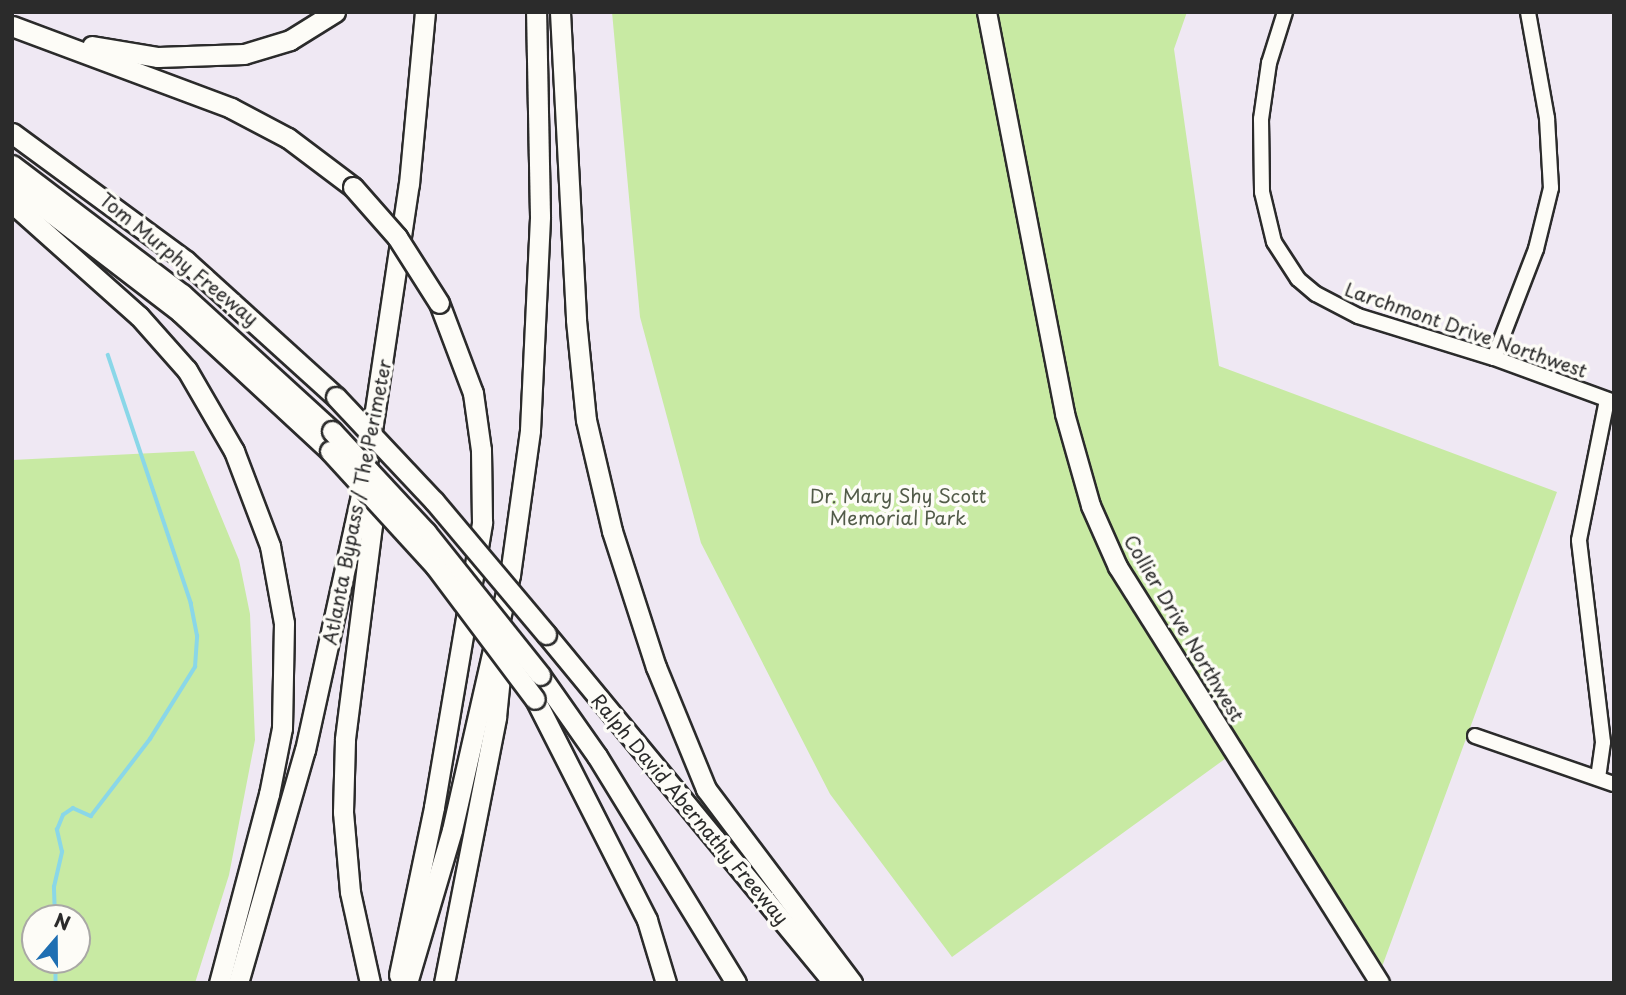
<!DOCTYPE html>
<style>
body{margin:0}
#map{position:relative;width:1626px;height:995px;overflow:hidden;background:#efe8f3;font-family:"Playpen Sans",sans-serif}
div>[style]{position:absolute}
.green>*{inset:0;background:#c8eaa3}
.stream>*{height:3.5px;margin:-1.75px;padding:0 1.75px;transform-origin:1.75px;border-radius:1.75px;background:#8ad7e8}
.roads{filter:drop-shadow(2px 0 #2b2b2b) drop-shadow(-2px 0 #2b2b2b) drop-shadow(0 2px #2b2b2b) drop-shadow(0 -2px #2b2b2b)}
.minor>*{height:14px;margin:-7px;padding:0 7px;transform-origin:7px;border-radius:7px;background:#fdfcf7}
.major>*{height:18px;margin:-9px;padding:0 9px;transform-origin:9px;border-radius:9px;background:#fdfcf7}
.highway>*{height:19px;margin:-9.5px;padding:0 9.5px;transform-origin:9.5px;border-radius:9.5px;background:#fdfcf7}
.bridges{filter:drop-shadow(2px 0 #2b2b2b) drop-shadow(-2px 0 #2b2b2b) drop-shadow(0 2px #2b2b2b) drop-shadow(0 -2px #2b2b2b)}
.highway-bridge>*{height:19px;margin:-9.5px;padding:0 9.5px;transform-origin:9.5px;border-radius:9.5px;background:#fdfcf7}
span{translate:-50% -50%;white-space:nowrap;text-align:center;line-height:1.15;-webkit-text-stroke:7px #fdfcf7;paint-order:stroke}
.street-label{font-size:19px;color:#2b2b2b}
.park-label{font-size:19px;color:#525b49}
.frame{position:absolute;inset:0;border:14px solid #2b2b2b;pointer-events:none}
.north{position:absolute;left:21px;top:904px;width:70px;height:70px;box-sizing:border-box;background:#fdfcf7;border:2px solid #a9a8a5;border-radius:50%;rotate:20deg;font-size:19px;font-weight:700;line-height:28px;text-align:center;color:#2b2b2b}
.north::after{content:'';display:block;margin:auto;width:24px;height:32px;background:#1f6fb2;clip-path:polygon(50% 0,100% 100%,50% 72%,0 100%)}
</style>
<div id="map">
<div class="green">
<div style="clip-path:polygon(612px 12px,1187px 12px,1174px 49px,1219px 366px,1557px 492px,1376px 983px,1229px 756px,952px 957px,830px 794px,701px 543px,640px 317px)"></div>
<div style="clip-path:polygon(evenodd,194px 451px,239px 560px,250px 614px,255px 740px,229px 875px,195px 983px,12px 983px,12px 460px,194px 451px,77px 918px,77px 960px,35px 960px,35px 918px,77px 918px)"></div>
</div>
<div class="stream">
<div style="left:55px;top:918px;width:31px;rotate:-92deg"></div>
<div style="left:54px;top:887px;width:36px;rotate:-77deg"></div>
<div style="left:62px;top:852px;width:23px;rotate:-103deg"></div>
<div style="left:57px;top:830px;width:16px;rotate:-68deg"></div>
<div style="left:63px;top:815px;width:12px;rotate:-35deg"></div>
<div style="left:73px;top:808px;width:20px;rotate:24deg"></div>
<div style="left:91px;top:816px;width:97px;rotate:-52.5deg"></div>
<div style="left:150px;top:739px;width:85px;rotate:-58deg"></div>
<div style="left:195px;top:667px;width:31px;rotate:-86deg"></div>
<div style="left:197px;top:636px;width:33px;rotate:-101deg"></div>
<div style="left:191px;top:604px;width:262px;rotate:-108.5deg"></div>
<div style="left:56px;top:960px;width:23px;rotate:90deg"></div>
</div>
<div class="roads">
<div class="minor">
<div style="left:1285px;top:12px;width:53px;rotate:107.4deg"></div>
<div style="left:1269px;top:63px;width:57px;rotate:98.1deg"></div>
<div style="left:1261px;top:119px;width:73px;rotate:89.2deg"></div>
<div style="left:1262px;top:192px;width:51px;rotate:76.5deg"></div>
<div style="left:1274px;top:242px;width:44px;rotate:57deg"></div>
<div style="left:1298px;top:279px;width:23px;rotate:40deg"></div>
<div style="left:1316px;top:294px;width:47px;rotate:27.6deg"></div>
<div style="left:1358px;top:316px;width:142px;rotate:17.2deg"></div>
<div style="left:1494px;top:358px;width:128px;rotate:20.1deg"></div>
<div style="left:1494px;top:358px;width:117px;rotate:-68.9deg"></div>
<div style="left:1536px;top:249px;width:63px;rotate:-76.2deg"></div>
<div style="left:1551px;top:188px;width:70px;rotate:-93.3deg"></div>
<div style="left:1547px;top:118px;width:108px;rotate:-100.2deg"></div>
<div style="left:1475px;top:736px;width:147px;rotate:19.1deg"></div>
<div style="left:1598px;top:778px;width:36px;rotate:-82deg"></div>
<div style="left:1603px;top:742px;width:203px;rotate:-96.8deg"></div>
<div style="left:1579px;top:540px;width:143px;rotate:-78.7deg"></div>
</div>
<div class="major">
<div style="left:987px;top:12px;width:409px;rotate:79deg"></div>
<div style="left:1065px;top:414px;width:96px;rotate:74.2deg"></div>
<div style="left:1091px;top:506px;width:67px;rotate:66.1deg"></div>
<div style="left:1118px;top:567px;width:492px;rotate:57.8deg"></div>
</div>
<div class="highway">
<div style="left:560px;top:12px;width:308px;rotate:87deg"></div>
<div style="left:576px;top:320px;width:100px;rotate:84.3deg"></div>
<div style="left:586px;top:420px;width:114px;rotate:76.8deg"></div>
<div style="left:612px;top:531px;width:143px;rotate:72.1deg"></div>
<div style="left:656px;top:667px;width:132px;rotate:67.7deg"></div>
<div style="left:706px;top:789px;width:243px;rotate:53deg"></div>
<div style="left:12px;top:26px;width:234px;rotate:20.5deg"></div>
<div style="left:231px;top:108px;width:64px;rotate:27.8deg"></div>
<div style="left:288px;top:138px;width:81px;rotate:37deg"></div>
<div style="left:92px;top:46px;width:67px;rotate:9.5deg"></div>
<div style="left:158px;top:57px;width:86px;rotate:-2deg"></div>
<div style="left:244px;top:54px;width:48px;rotate:-16.9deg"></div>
<div style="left:290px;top:40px;width:53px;rotate:-31.9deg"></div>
<div style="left:12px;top:133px;width:216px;rotate:36.3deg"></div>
<div style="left:186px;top:261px;width:202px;rotate:42.2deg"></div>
<div style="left:12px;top:165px;width:213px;rotate:37.2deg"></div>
<div style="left:182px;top:294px;width:203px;rotate:42.4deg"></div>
<div style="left:12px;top:183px;width:212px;rotate:37.5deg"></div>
<div style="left:180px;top:312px;width:205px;rotate:42.8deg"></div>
<div style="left:12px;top:203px;width:170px;rotate:41.7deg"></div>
<div style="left:139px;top:316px;width:72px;rotate:48.4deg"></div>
<div style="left:187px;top:370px;width:94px;rotate:59.9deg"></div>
<div style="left:234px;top:451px;width:102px;rotate:69.2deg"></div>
<div style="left:270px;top:546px;width:78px;rotate:79.7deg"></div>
<div style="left:284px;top:623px;width:105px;rotate:91.1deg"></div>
<div style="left:282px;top:728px;width:67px;rotate:101.1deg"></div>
<div style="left:269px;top:794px;width:196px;rotate:104.8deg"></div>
<div style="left:367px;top:492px;width:33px;rotate:81deg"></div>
<div style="left:372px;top:525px;width:217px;rotate:97.2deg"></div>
<div style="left:345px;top:740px;width:72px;rotate:91.6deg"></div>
<div style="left:343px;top:812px;width:80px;rotate:85deg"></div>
<div style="left:350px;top:892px;width:93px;rotate:77.6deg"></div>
<div style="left:546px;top:634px;width:452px;rotate:50.5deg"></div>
<div style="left:540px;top:675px;width:99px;rotate:54.9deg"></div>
<div style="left:597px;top:756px;width:266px;rotate:58.5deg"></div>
<div style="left:535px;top:699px;width:248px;rotate:63.1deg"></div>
<div style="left:647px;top:920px;width:66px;rotate:73.2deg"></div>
<div style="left:399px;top:975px;width:172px;rotate:-78.2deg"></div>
<div style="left:434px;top:807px;width:289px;rotate:-80.4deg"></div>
<div style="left:482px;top:522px;width:72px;rotate:-90.8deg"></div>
<div style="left:481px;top:450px;width:58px;rotate:-98deg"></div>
<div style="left:473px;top:393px;width:96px;rotate:-110.7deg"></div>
<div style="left:238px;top:983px;width:242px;rotate:-74deg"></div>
<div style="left:305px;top:750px;width:280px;rotate:-77.6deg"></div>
<div style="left:365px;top:477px;width:296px;rotate:-81.5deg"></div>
<div style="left:409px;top:184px;width:173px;rotate:-84.7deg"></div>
<div style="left:407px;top:983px;width:159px;rotate:-73.6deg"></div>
<div style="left:452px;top:830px;width:262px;rotate:-77.2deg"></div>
<div style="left:510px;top:575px;width:146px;rotate:-82.1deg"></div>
<div style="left:530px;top:430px;width:214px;rotate:-87.3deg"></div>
<div style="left:540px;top:216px;width:204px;rotate:-91.1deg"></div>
<div style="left:444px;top:983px;width:271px;rotate:-78.9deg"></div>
<div style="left:496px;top:717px;width:50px;rotate:-84.3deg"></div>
</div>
</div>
<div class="bridges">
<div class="highway-bridge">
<div style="left:353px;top:187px;width:67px;rotate:48.7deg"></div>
<div style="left:397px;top:237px;width:78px;rotate:57.5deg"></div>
<div style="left:336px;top:397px;width:143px;rotate:46.7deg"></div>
<div style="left:434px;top:501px;width:174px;rotate:49.9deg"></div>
<div style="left:332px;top:431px;width:138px;rotate:47.1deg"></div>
<div style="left:426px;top:532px;width:183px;rotate:51.4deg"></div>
<div style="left:330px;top:451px;width:156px;rotate:47.6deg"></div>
<div style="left:435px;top:566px;width:166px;rotate:53.1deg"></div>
</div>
</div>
<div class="street-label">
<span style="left:179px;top:259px;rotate:39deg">Tom Murphy Freeway</span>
<span style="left:1466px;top:330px;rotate:19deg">Larchmont Drive Northwest</span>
<span style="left:357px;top:502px;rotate:-79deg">Atlanta Bypass / The Perimeter</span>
<span style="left:1184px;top:628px;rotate:59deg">Collier Drive Northwest</span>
<span style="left:690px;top:809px;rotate:50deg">Ralph David Abernathy Freeway</span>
</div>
<div class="park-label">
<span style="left:898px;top:507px">Dr. Mary Shy Scott<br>Memorial Park</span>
</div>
<div class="frame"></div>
<div class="north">N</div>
</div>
